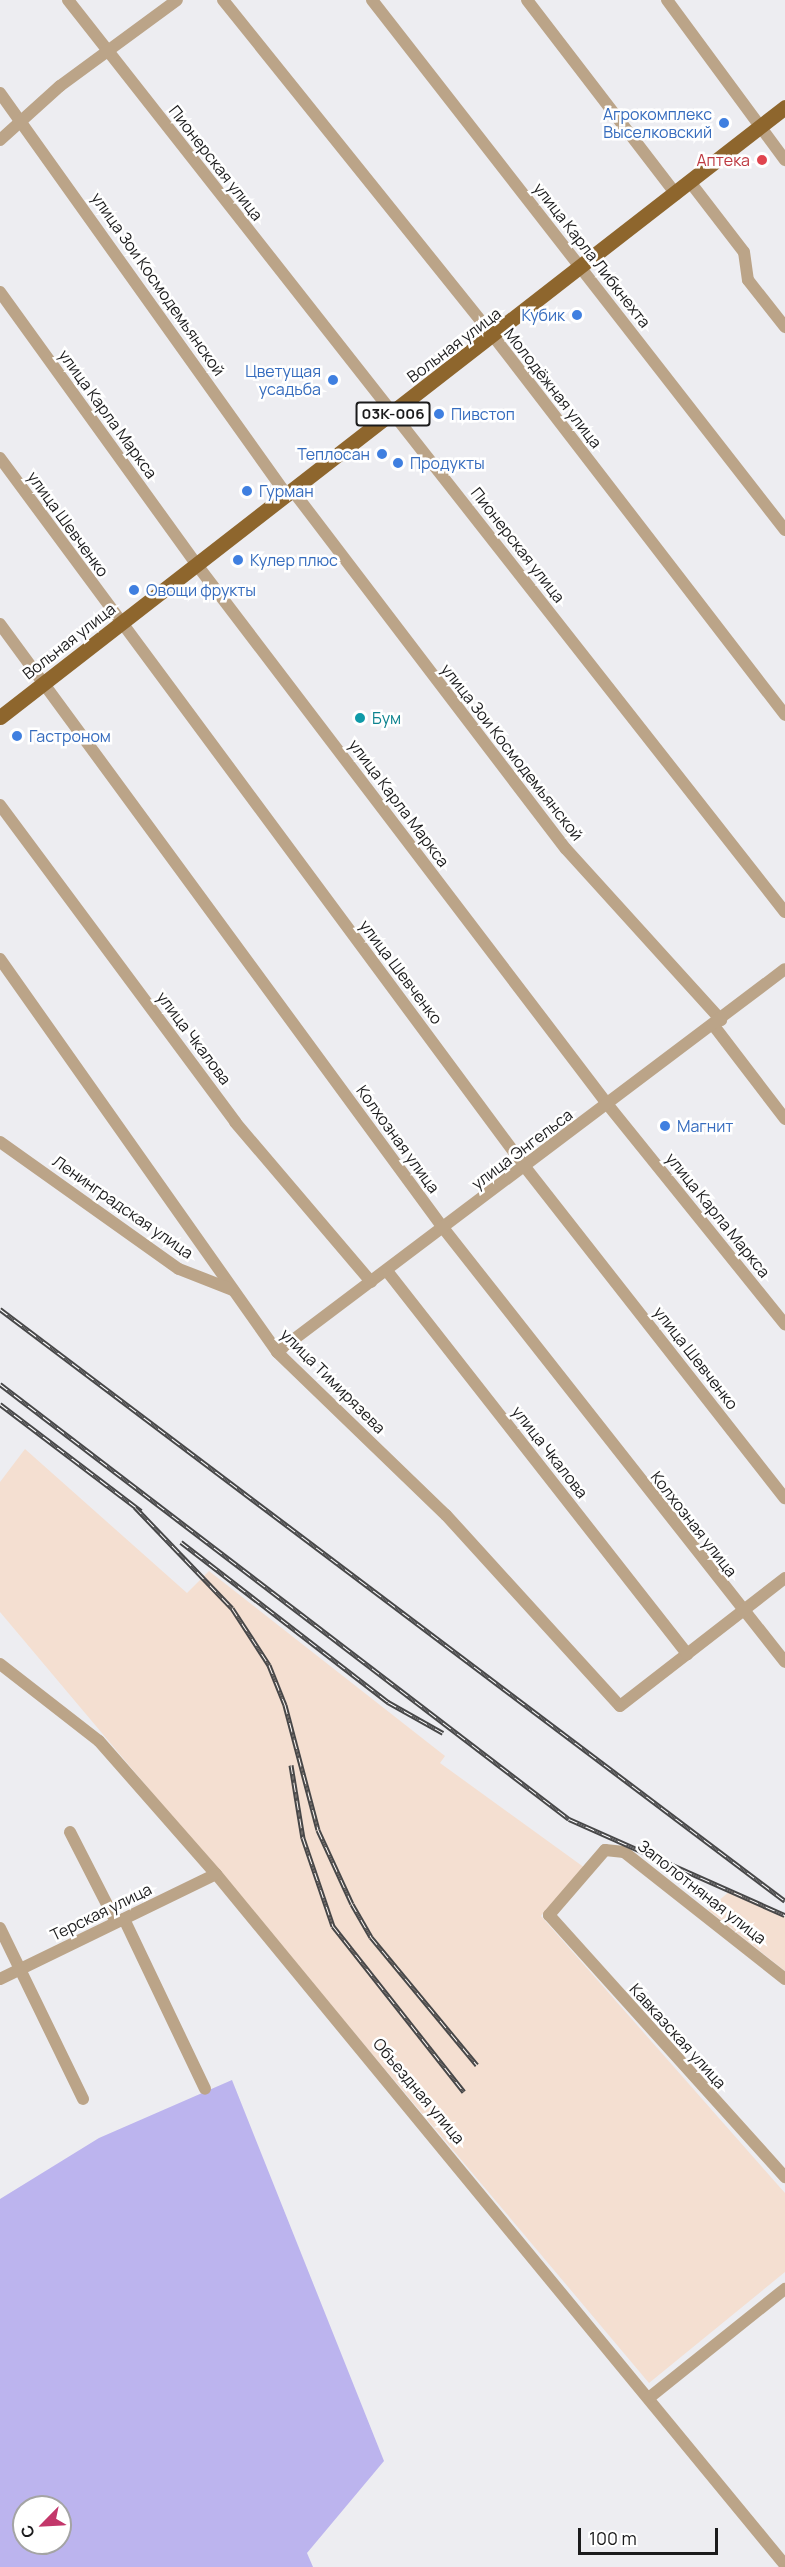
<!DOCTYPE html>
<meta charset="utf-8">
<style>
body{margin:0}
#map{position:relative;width:785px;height:2567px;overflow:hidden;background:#ededf1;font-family:Manrope,sans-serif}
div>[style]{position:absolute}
.industrial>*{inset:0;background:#f4dfd1}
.green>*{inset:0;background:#bcb4ee}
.minor>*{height:12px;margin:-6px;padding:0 6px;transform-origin:6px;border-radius:6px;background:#bba488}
.major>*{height:15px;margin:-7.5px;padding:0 7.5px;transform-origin:7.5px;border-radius:7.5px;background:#8e662d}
.rail>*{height:5px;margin-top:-2.5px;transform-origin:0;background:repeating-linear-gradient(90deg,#fff 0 9px,#474748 0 18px);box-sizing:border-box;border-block:2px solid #474748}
.dots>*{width:16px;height:16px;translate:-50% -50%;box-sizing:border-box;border:3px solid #fff;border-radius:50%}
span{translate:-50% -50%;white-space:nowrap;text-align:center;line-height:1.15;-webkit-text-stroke:5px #fff;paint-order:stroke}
.shield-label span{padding:2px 4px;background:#fff;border:2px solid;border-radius:4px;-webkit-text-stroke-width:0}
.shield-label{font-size:15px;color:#1b1b1c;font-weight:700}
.shop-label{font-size:16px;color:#366cbe}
.right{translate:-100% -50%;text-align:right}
.left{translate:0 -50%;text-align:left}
.health-label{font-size:16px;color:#be3a42}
.street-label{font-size:16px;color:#1b1b1c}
.culture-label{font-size:16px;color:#0d838f}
.north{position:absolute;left:12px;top:2495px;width:60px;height:60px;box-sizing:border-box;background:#fff;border:2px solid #a4a4a4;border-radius:50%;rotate:246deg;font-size:16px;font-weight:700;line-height:24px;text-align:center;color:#1b1b1c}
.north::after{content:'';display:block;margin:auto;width:21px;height:27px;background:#c3376a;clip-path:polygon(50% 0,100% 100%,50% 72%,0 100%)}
.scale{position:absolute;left:578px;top:2528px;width:140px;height:27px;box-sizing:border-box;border:3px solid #1b1b1c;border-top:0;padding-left:8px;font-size:18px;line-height:21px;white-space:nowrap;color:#1b1b1c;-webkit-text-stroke:4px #fff;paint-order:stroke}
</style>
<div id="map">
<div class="industrial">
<div style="clip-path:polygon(25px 1449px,187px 1593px,209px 1571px,445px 1756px,440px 1763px,585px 1868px,541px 1916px,785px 2193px,785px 2272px,649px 2383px,0 1612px,0 1482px)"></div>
<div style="clip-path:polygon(731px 1890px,785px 1917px,785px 1971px,708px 1910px)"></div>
</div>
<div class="green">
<div style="clip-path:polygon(evenodd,232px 2080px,384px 2461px,307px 2553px,313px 2567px,0 2567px,0 2199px,99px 2138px,232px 2080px,24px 2507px,60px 2507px,60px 2543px,24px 2543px,24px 2507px)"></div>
</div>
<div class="minor">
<div style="left:68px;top:0;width:1160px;rotate:51.83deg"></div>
<div style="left:223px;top:0;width:432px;rotate:51.2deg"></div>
<div style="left:494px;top:337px;width:477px;rotate:52.4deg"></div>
<div style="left:372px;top:0;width:672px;rotate:52.07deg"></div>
<div style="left:527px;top:0;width:245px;rotate:52.5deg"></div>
<div style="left:667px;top:0;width:199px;rotate:53.6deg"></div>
<div style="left:0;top:93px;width:495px;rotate:54.5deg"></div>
<div style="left:0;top:140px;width:81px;rotate:-42deg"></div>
<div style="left:60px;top:86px;width:145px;rotate:-36.3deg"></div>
<div style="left:690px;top:182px;width:88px;rotate:52.4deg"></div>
<div style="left:744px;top:252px;width:28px;rotate:82deg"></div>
<div style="left:748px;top:280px;width:60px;rotate:51.8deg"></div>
<div style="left:0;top:292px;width:337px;rotate:54.2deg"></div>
<div style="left:197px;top:565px;width:679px;rotate:52.72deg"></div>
<div style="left:608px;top:1105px;width:282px;rotate:51.1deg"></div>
<div style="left:0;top:458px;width:882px;rotate:53.48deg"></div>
<div style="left:525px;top:1167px;width:421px;rotate:51.9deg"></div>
<div style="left:293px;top:491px;width:450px;rotate:52.7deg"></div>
<div style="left:566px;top:849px;width:231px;rotate:47.8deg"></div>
<div style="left:0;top:624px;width:750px;rotate:53.73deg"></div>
<div style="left:444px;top:1229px;width:551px;rotate:51.78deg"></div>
<div style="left:0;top:805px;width:395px;rotate:53.4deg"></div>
<div style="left:235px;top:1122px;width:210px;rotate:49.6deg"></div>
<div style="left:0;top:959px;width:481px;rotate:54.8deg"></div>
<div style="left:277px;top:1352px;width:235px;rotate:44deg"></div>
<div style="left:446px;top:1515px;width:258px;rotate:47.7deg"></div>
<div style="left:620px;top:1706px;width:209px;rotate:-37.8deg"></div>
<div style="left:714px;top:1026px;width:117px;rotate:52.6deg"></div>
<div style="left:0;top:1142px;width:219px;rotate:35.4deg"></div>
<div style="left:179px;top:1269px;width:58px;rotate:21.3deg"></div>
<div style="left:387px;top:1271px;width:487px;rotate:51.9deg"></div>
<div style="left:277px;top:1352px;width:636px;rotate:-37.01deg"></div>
<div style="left:0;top:1664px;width:125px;rotate:37.9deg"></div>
<div style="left:99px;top:1741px;width:177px;rotate:48.7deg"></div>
<div style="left:216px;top:1874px;width:895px;rotate:50.53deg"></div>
<div style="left:70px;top:1832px;width:101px;rotate:62.9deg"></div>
<div style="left:124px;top:1919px;width:188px;rotate:64.5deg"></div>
<div style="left:0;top:1928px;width:190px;rotate:64.1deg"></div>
<div style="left:0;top:1979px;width:240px;rotate:-25.9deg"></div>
<div style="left:785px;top:1979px;width:205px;rotate:-141.7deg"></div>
<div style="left:624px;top:1852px;width:19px;rotate:-174deg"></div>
<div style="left:605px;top:1850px;width:86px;rotate:130.7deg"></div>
<div style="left:549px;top:1915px;width:353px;rotate:48deg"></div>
<div style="left:650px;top:2397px;width:173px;rotate:-38.7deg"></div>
</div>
<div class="major">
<div style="left:0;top:717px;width:994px;rotate:-37.85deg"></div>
</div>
<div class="rail">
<div style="left:0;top:1309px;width:983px;rotate:37.02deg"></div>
<div style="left:0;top:1384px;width:716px;rotate:37.4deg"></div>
<div style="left:569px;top:1819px;width:236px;rotate:24deg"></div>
<div style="left:0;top:1404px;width:177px;rotate:37.2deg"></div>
<div style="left:135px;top:1507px;width:140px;rotate:46.2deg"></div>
<div style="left:232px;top:1608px;width:68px;rotate:57deg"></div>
<div style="left:269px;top:1665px;width:43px;rotate:68.2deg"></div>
<div style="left:285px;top:1705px;width:129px;rotate:75.2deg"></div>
<div style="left:318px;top:1830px;width:81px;rotate:65.3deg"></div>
<div style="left:352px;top:1904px;width:38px;rotate:60deg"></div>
<div style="left:371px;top:1937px;width:166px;rotate:50.4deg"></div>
<div style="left:181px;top:1542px;width:262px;rotate:37.7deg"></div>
<div style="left:388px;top:1702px;width:63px;rotate:29.4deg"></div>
<div style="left:291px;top:1765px;width:74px;rotate:80.7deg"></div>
<div style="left:303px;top:1838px;width:93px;rotate:71.2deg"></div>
<div style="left:333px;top:1926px;width:211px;rotate:51.7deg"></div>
</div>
<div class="dots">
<div style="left:724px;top:123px;background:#3f7fe0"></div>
<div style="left:762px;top:160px;background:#e0444e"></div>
<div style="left:577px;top:315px;background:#3f7fe0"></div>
<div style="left:333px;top:380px;background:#3f7fe0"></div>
<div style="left:439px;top:414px;background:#3f7fe0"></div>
<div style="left:382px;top:454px;background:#3f7fe0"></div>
<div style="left:398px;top:463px;background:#3f7fe0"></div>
<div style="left:247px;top:491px;background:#3f7fe0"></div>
<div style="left:238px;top:560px;background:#3f7fe0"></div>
<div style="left:134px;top:590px;background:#3f7fe0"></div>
<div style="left:360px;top:718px;background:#0f9aa8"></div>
<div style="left:17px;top:736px;background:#3f7fe0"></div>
<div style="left:665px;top:1126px;background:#3f7fe0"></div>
</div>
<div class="shield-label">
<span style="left:393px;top:414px">03К-006</span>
</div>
<div class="shop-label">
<span class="right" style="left:712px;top:123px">Агрокомплекс<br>Выселковский</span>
<span class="right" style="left:565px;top:315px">Кубик</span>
<span class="right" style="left:321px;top:380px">Цветущая<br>усадьба</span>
<span class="left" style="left:451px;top:414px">Пивстоп</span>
<span class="right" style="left:370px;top:454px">Теплосан</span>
<span class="left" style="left:410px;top:463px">Продукты</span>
<span class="left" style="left:259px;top:491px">Гурман</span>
<span class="left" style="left:250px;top:560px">Кулер плюс</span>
<span class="left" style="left:146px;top:590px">Овощи фрукты</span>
<span class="left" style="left:29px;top:736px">Гастроном</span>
<span class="left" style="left:677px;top:1126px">Магнит</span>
</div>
<div class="health-label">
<span class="right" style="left:750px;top:160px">Аптека</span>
</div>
<div class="street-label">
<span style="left:216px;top:163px;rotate:52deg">Пионерская улица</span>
<span style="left:592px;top:255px;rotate:52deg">улица Карла Либкнехта</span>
<span style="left:158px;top:284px;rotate:55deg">улица Зои Космодемьянской</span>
<span style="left:454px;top:345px;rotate:-37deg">Вольная улица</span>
<span style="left:553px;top:388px;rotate:52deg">Молодёжная улица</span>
<span style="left:108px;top:414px;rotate:54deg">улица Карла Маркса</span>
<span style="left:68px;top:524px;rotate:54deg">улица Шевченко</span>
<span style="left:518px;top:545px;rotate:52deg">Пионерская улица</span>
<span style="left:69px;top:641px;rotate:-38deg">Вольная улица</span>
<span style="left:512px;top:752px;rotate:52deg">улица Зои Космодемьянской</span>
<span style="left:399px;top:803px;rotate:53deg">улица Карла Маркса</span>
<span style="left:401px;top:972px;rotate:53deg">улица Шевченко</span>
<span style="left:194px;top:1038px;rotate:53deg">улица Чкалова</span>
<span style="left:398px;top:1139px;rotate:54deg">Колхозная улица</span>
<span style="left:522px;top:1149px;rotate:-37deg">улица Энгельса</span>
<span style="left:123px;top:1207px;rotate:35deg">Ленинградская улица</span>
<span style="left:718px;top:1215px;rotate:51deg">улица Карла Маркса</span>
<span style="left:696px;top:1358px;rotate:52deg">улица Шевченко</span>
<span style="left:333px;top:1381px;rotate:45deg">улица Тимирязева</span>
<span style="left:550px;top:1452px;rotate:52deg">улица Чкалова</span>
<span style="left:694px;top:1524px;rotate:52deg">Колхозная улица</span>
<span style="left:702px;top:1892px;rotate:38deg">Заполотняная улица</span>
<span style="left:101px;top:1912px;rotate:-26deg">Терская улица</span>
<span style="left:678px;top:2036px;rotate:48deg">Кавказская улица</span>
<span style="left:419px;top:2091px;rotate:50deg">Объездная улица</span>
</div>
<div class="culture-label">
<span class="left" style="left:372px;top:718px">Бум</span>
</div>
<div class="north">С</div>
<div class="scale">100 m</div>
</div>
